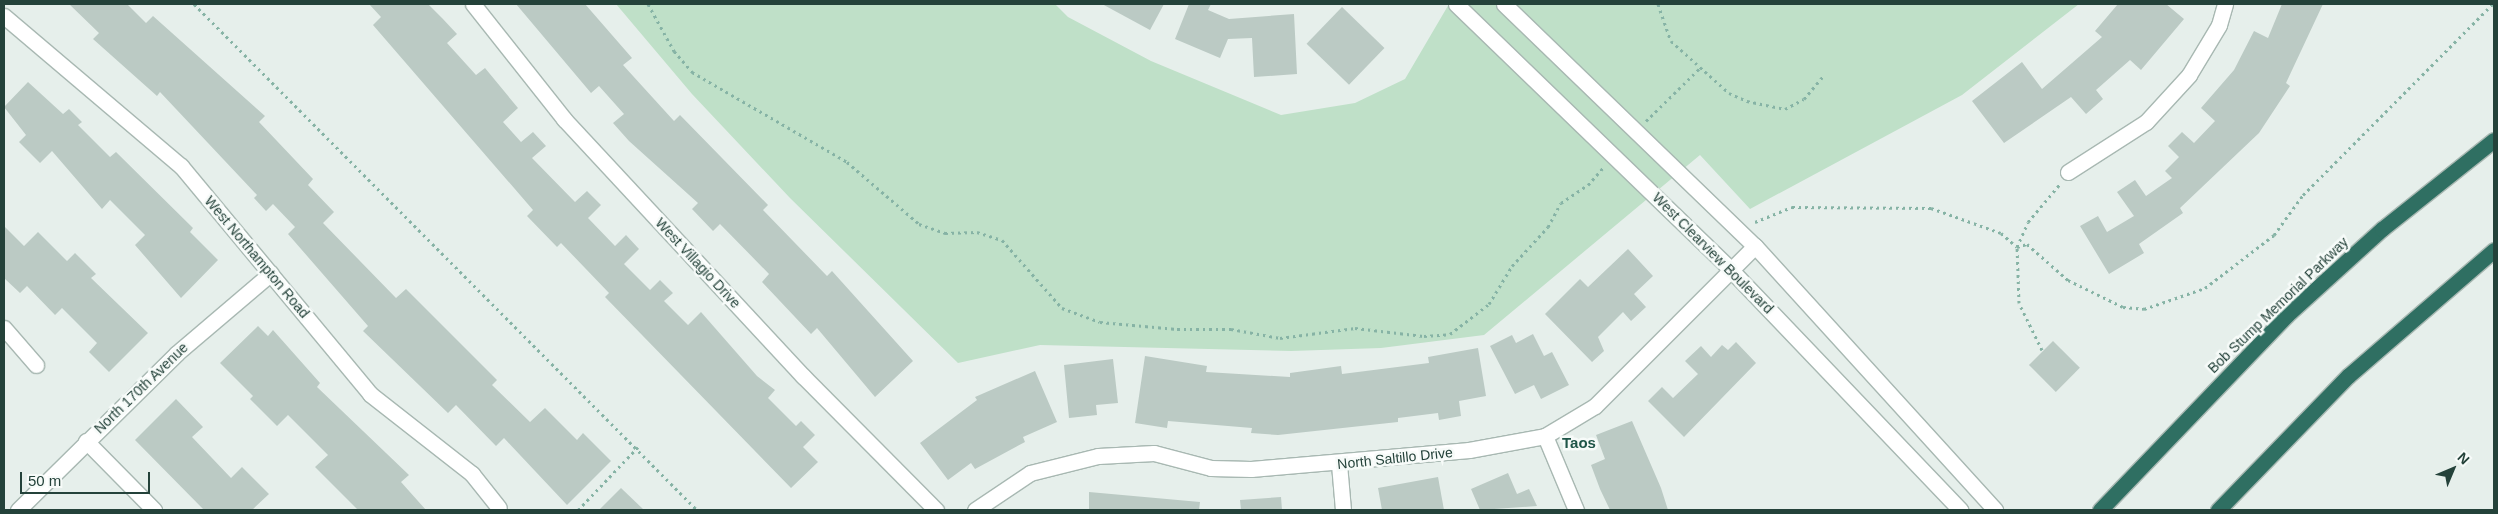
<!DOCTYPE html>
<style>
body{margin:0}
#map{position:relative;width:2498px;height:514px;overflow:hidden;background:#e6efeb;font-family:Helvetica,sans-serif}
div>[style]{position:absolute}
.green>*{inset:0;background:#bfe0c8}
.building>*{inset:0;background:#bbcac4;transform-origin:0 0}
.path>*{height:3px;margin-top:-1.5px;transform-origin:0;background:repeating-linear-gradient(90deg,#86b3a5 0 2.5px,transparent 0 6.5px)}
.roads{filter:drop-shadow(1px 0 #a8b8b2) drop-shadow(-1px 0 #a8b8b2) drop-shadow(0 1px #a8b8b2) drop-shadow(0 -1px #a8b8b2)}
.minor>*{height:15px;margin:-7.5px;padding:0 7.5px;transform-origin:7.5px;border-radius:7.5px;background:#fff}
.highway>*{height:15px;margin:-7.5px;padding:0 7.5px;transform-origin:7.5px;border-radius:7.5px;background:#2f6f62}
span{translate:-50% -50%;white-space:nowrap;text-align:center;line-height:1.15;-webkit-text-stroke:5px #f7fbf9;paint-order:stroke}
.street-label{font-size:14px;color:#24423a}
.neighbourhood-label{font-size:15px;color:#1f5548;font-weight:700}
.frame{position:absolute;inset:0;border:5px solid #24423a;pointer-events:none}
.north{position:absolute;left:2428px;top:444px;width:50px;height:50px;-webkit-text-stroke:4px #f7fbf9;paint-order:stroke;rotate:45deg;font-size:14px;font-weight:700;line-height:20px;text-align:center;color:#24423a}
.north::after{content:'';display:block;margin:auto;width:18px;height:22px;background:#24423a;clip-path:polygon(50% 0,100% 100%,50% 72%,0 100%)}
.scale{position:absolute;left:20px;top:472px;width:130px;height:22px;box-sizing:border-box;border:2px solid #24423a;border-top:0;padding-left:6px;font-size:15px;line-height:18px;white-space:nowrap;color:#24423a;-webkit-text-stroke:4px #f7fbf9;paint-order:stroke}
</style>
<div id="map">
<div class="green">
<div style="clip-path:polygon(616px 4px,1055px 4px,1068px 17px,1151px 61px,1281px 115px,1355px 103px,1405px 79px,1449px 4px,2079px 4px,1962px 95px,1750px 209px,1700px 155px,1484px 335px,1381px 348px,1291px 351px,1040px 345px,958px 363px,790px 198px,692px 94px)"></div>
</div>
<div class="building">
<div style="clip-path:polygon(69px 4px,127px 4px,146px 23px,153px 16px,265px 116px,259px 122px,313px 179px,308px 185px,334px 212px,323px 223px,396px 298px,406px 289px,497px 380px,492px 385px,530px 422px,545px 408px,577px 440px,583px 433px,611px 461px,567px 505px,504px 438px,496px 446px,456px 405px,448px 413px,363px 331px,368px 326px,288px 234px,295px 227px,273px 204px,266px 211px,254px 198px,257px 195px,160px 92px,157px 96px,93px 39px,99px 33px)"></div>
<div style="clip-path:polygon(369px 4px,428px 4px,442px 18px,457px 34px,447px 43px,476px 75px,485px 68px,518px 108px,503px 122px,521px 142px,533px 132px,546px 146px,532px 158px,575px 202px,587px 191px,601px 205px,588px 218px,615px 246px,626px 235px,639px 249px,624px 264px,650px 290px,660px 280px,673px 293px,664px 301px,688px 325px,701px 312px,757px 376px,775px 390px,768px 398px,796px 426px,801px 421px,815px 435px,803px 447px,818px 462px,791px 488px,605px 297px,609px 293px,561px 243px,557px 247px,527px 216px,533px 210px,373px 25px,381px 17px)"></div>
<div style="clip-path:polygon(516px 4px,585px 4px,632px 58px,623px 65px,674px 121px,680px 115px,768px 205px,763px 210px,827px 276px,832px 271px,913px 361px,875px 397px,817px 328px,811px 334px,762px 282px,769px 274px,720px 224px,713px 231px,692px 209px,698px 203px,629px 141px,613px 123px,624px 114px,599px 86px,591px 93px)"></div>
<div style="clip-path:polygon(1102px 4px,1164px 4px,1150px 30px)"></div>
<div style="clip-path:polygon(1189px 4px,1211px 4px,1208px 10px,1229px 19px,1294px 14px,1297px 74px,1254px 77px,1252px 38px,1228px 39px,1220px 58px,1175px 39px)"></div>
<div style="clip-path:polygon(2118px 4px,2166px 4px,2184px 19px,2141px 70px,2130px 60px,2096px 90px,2103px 99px,2086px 114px,2071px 97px,2004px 143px,1972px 101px,2022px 62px,2042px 89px,2102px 37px,2095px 31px)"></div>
<div style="clip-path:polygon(2282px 4px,2323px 4px,2286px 83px,2290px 86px,2259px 133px,2180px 208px,2183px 213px,2139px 244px,2144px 253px,2109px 274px,2080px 226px,2098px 216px,2107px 232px,2134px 216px,2117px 192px,2135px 180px,2146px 196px,2172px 178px,2165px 171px,2179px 157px,2168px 146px,2182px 132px,2194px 143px,2215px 121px,2201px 108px,2234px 70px,2254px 31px,2268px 38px)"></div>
<div style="left:1342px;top:7px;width:59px;height:51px;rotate:44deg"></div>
<div style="clip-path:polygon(28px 82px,63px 114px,69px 109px,82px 122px,78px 125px,110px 157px,116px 152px,193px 228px,190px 232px,218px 260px,181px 298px,135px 245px,145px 235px,110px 200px,102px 209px,52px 151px,40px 163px,19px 142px,26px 135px,4px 107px)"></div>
<div style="clip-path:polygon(4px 226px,24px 246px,38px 232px,67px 261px,75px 253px,96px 274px,91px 278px,148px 333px,109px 372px,89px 352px,97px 343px,62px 308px,55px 315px,27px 286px,20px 293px,4px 278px)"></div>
<div style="clip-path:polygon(1628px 249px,1653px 276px,1634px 294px,1646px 307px,1631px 321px,1623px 312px,1598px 337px,1604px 351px,1592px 362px,1545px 314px,1580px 279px,1588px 287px)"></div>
<div style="clip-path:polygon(258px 326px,268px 336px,273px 330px,320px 383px,317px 387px,409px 475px,401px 482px,426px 510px,358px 510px,315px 467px,328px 455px,288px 415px,277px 426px,250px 399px,253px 396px,220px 363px)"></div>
<div style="clip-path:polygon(1533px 334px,1544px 356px,1552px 352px,1569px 385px,1541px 399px,1534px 385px,1515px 394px,1490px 346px,1512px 335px,1516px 343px)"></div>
<div style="left:2053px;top:341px;width:38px;height:34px;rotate:45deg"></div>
<div style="clip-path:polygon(1736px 342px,1756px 363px,1684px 437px,1648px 401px,1662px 387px,1673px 398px,1698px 374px,1685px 361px,1701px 346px,1711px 357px,1722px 345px,1728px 350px)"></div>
<div style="clip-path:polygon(1478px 348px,1486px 396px,1459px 401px,1461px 416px,1439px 420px,1438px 413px,1398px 418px,1398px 422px,1278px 435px,1251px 433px,1252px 428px,1168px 421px,1167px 428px,1135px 423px,1145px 356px,1207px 366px,1206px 372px,1290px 377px,1290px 373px,1341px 366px,1342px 374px,1429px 363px,1428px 357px)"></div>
<div style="clip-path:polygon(1113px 359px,1118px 403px,1096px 405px,1097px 415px,1069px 418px,1064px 365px)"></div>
<div style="clip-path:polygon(1035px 371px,1057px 422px,1023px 437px,1025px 442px,975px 469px,971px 463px,948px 480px,920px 443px,977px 400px,975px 397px)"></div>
<div style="clip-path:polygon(176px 399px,203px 427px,192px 437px,231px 478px,242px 467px,269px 494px,252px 510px,204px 510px,135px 440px)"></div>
<div style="clip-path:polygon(1632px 421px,1661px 488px,1668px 510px,1610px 510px,1600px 489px,1591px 465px,1605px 459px,1596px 435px)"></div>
<div style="clip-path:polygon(1508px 473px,1517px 494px,1529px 489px,1537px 506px,1480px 510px,1471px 489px)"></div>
<div style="clip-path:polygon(1438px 477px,1444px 510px,1382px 510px,1378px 488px)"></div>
<div style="clip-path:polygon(621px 488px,644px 510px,599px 510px)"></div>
<div style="clip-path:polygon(1089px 492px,1200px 502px,1199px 510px,1089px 510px)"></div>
<div style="clip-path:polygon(1281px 497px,1282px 510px,1241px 510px,1240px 500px)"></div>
</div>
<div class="path">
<div style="left:194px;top:4px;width:713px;rotate:45.17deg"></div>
<div style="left:648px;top:4px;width:54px;rotate:61deg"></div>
<div style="left:674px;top:51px;width:28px;rotate:49deg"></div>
<div style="left:692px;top:72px;width:179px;rotate:30.1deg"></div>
<div style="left:847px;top:162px;width:95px;rotate:40.7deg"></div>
<div style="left:919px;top:224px;width:28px;rotate:19deg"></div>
<div style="left:945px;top:233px;width:32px;rotate:-2deg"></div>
<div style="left:977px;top:232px;width:26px;rotate:18deg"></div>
<div style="left:1002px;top:240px;width:91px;rotate:48.6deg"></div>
<div style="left:1062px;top:308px;width:40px;rotate:20.2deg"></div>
<div style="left:1100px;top:322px;width:77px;rotate:5.2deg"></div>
<div style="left:1177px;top:329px;width:54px"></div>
<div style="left:1231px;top:329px;width:50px;rotate:10.4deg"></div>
<div style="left:1280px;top:338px;width:76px;rotate:-7.6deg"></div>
<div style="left:1355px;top:328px;width:69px;rotate:6.6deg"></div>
<div style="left:1424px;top:336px;width:26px;rotate:-4deg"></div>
<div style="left:1450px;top:334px;width:49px;rotate:-37.6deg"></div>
<div style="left:1489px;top:304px;width:44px;rotate:-58.8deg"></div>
<div style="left:1512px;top:266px;width:53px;rotate:-47.3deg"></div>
<div style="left:1548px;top:227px;width:27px;rotate:-62deg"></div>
<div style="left:1561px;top:203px;width:32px;rotate:-34deg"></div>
<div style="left:1588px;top:185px;width:23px;rotate:-49deg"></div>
<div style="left:1658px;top:4px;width:39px;rotate:71deg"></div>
<div style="left:1671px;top:41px;width:78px;rotate:41.9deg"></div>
<div style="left:1729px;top:93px;width:20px;rotate:24deg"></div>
<div style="left:1747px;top:101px;width:39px;rotate:12deg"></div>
<div style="left:1785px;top:109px;width:21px;rotate:-28deg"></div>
<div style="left:1804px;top:99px;width:31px;rotate:-50deg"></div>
<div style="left:1646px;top:121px;width:76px;rotate:-44.5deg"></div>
<div style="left:1755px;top:222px;width:40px;rotate:-22deg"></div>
<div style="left:1792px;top:207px;width:139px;rotate:0.4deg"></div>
<div style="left:1931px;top:208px;width:74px;rotate:19.7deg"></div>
<div style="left:2001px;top:233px;width:21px;rotate:41deg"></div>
<div style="left:2017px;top:247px;width:27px;rotate:-66deg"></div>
<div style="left:2028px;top:222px;width:50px;rotate:-49.9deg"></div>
<div style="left:2042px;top:350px;width:52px;rotate:-116.1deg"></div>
<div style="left:2019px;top:303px;width:56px;rotate:-92deg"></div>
<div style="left:2017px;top:247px;width:10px;rotate:-17deg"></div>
<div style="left:2027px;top:244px;width:55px;rotate:41.3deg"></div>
<div style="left:2068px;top:280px;width:61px;rotate:26.1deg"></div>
<div style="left:2123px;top:307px;width:21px;rotate:5deg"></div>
<div style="left:2144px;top:309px;width:65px;rotate:-19deg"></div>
<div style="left:2205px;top:288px;width:87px;rotate:-37.5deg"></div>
<div style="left:2274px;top:235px;width:49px;rotate:-54.1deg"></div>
<div style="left:2303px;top:195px;width:269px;rotate:-45.2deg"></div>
<div style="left:578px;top:510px;width:87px;rotate:-46.4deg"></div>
</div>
<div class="roads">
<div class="minor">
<div style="left:473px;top:4px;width:147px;rotate:51.6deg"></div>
<div style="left:564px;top:119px;width:351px;rotate:47.1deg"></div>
<div style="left:803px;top:376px;width:189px;rotate:45.2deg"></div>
<div style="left:1456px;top:4px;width:383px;rotate:44deg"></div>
<div style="left:1731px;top:270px;width:332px;rotate:46.3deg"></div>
<div style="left:1504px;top:4px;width:349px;rotate:44deg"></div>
<div style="left:1755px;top:246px;width:357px;rotate:47.7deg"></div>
<div style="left:4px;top:16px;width:232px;rotate:40.3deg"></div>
<div style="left:181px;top:166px;width:296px;rotate:50.3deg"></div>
<div style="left:370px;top:394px;width:130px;rotate:38.1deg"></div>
<div style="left:472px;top:474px;width:43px;rotate:51.5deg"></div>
<div style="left:2068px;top:172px;width:93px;rotate:-32.7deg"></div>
<div style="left:2146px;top:122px;width:64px;rotate:-47.5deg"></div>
<div style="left:2189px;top:75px;width:58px;rotate:-59deg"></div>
<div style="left:2219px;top:25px;width:22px;rotate:-74deg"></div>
<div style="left:4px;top:328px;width:49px;rotate:49.1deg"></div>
<div style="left:1545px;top:436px;width:80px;rotate:67.3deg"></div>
<div style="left:86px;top:441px;width:97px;rotate:45.4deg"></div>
<div style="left:1339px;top:464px;width:46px;rotate:85deg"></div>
<div style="left:18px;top:510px;width:223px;rotate:-44.6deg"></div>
<div style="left:177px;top:353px;width:123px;rotate:-40.4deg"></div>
<div style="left:975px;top:510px;width:66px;rotate:-33.9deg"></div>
<div style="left:1030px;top:473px;width:70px;rotate:-14deg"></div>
<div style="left:1098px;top:456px;width:56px;rotate:-3.1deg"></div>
<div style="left:1154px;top:453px;width:59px;rotate:14.7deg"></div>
<div style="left:1211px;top:468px;width:40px;rotate:1.4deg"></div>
<div style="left:1251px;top:469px;width:219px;rotate:-5deg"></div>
<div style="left:1469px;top:450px;width:77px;rotate:-10.4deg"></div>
<div style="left:1545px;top:436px;width:58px;rotate:-31deg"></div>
<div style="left:1595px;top:406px;width:226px;rotate:-45deg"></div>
</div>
<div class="highway">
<div style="left:2100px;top:510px;width:270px;rotate:-46.2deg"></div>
<div style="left:2287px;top:315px;width:128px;rotate:-42.2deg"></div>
<div style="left:2382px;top:229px;width:143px;rotate:-38.5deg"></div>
<div style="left:2218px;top:510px;width:187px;rotate:-45.9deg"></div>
<div style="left:2348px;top:376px;width:193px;rotate:-40.8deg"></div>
</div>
</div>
<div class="street-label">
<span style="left:1713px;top:253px;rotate:45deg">West Clearview Boulevard</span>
<span style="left:257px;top:257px;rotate:50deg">West Northampton Road</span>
<span style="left:698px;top:263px;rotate:47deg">West Villagio Drive</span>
<span style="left:2278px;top:305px;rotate:-44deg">Bob Stump Memorial Parkway</span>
<span style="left:141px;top:388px;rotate:-44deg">North 170th Avenue</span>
<span style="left:1395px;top:458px;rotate:-6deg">North Saltillo Drive</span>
</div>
<div class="neighbourhood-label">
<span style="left:1579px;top:443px">Taos</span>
</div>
<div class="frame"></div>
<div class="north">N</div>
<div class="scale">50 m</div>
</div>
